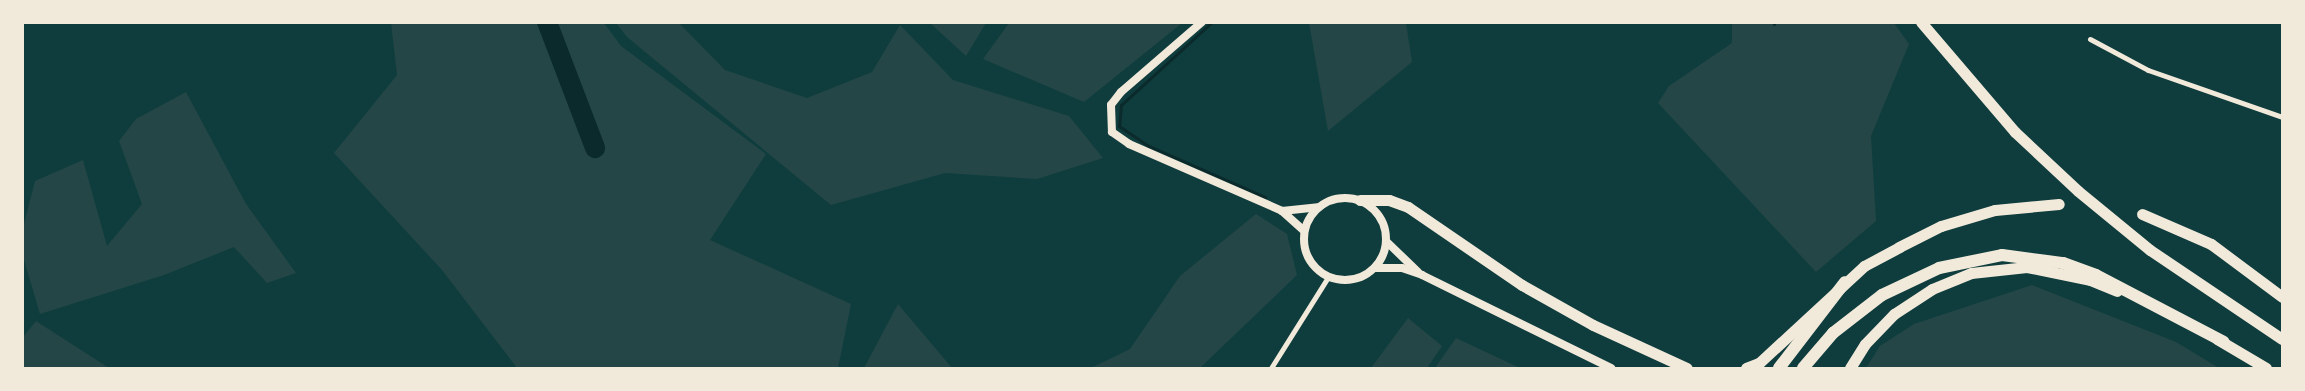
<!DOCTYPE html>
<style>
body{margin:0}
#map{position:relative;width:2305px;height:391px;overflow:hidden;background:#0f3d3e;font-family:Barlow,sans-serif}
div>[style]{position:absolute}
.green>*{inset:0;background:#244646}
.stream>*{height:3px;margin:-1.5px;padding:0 1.5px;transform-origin:1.5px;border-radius:1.5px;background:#0a2a2b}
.river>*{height:20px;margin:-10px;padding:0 10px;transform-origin:10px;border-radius:10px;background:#0a2a2b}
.minor>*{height:5px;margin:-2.5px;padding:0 2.5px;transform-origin:2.5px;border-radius:2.5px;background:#f1e9da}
.tertiary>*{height:8px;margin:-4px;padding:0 4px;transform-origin:4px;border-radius:4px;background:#f1e9da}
.tertiary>.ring{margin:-4px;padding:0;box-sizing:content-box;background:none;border:8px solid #f1e9da;border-radius:50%}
.trunk>*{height:11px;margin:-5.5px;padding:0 5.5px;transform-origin:5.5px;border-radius:5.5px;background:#f1e9da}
.motorway>*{height:12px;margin:-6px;padding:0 6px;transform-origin:6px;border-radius:6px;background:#f1e9da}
span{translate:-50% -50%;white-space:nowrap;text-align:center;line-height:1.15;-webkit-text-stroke:4px #f1e9da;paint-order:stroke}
.frame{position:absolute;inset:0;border:24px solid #f1e9da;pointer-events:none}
</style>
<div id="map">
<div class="green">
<div style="clip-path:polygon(391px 23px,604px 23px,621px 46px,766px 154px,710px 240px,851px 304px,838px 368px,517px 368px,442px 270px,334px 153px,397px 75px)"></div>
<div style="clip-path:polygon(616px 23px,679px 23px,725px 70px,807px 98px,872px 72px,900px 25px,953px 80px,1069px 116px,1103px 158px,1037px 179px,945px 173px,831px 205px,627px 37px)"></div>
<div style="clip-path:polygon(930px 23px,986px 23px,966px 56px)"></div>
<div style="clip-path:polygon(1009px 23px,1009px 22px,1182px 23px,1084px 102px,983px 59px)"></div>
<div style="clip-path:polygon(1309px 23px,1406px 23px,1412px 62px,1328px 131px)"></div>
<div style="clip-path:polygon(1732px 23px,1894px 23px,1909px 44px,1871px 136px,1876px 221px,1816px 272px,1658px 103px,1669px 86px,1732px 43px)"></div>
<div style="clip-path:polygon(186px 92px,246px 204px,296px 273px,267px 283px,234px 247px,164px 275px,40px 314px,22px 253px,23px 228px,35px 181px,83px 160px,107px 246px,142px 204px,119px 141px,136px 119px)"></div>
<div style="clip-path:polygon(1256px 214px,1287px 234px,1297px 275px,1200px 368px,1091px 368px,1130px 349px,1180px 276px)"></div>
<div style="clip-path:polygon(2032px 285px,2176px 342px,2219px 368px,1866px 368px,1880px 346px,1914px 324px)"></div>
<div style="clip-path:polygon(898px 304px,952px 368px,864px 368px)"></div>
<div style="clip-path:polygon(1408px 318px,1442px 346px,1427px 368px,1371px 368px)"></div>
<div style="clip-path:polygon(36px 321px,109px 368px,23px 368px,23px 337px)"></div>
<div style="clip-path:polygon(1456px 338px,1520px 368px,1435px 368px)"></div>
</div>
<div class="stream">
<div style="left:1212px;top:22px;width:123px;rotate:137.6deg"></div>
<div style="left:1121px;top:105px;width:21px;rotate:95deg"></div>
<div style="left:1119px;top:126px;width:36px;rotate:34deg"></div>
<div style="left:1149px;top:146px;width:127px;rotate:23.7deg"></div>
<div style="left:1774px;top:22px;width:2px;rotate:90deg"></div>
</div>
<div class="river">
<div style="left:547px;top:22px;width:135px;rotate:69.1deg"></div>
</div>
<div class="minor">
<div style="left:2090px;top:39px;width:66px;rotate:28.1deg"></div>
<div style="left:2148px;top:70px;width:142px;rotate:19.3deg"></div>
<div style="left:1271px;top:368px;width:107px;rotate:-57.9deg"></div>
</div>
<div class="tertiary">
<div style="left:1202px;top:22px;width:107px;rotate:139.2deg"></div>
<div style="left:1121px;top:92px;width:16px;rotate:128deg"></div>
<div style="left:1111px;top:105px;width:27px;rotate:88deg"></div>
<div style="left:1112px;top:132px;width:21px;rotate:35deg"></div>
<div style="left:1129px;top:144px;width:167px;rotate:23.6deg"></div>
<div style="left:1282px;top:211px;width:30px;rotate:42deg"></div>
<div class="ring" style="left:1304px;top:198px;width:74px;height:74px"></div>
<div style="left:1282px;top:211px;width:36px;rotate:-6deg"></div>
<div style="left:1387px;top:242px;width:43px;rotate:44.1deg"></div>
<div style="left:1375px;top:268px;width:27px"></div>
<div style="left:1402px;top:268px;width:21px;rotate:19deg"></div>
<div style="left:1422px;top:275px;width:211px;rotate:26.2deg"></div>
</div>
<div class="trunk">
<div style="left:1921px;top:22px;width:145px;rotate:49.5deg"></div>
<div style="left:2015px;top:132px;width:86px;rotate:43.1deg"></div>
<div style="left:2078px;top:191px;width:93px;rotate:39.3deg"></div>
<div style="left:2150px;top:250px;width:159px;rotate:34deg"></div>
<div style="left:1360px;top:200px;width:29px"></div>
<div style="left:1389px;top:200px;width:20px;rotate:20deg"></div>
<div style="left:1408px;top:207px;width:138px;rotate:34.4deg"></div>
<div style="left:1522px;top:285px;width:81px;rotate:29.4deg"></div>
<div style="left:1593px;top:325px;width:103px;rotate:24.6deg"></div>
<div style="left:2142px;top:214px;width:75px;rotate:23.5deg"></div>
<div style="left:2211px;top:244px;width:89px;rotate:36.7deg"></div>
<div style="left:2217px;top:339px;width:57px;rotate:30.6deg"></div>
<div style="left:1746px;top:368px;width:14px;rotate:-21deg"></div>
<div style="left:1759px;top:363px;width:143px;rotate:-42.7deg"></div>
<div style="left:1864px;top:266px;width:40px;rotate:-28deg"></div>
<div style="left:1899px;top:247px;width:47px;rotate:-26.6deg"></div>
<div style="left:1941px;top:226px;width:56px;rotate:-16.5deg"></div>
<div style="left:1995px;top:210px;width:64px;rotate:-5.4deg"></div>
<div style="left:1850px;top:368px;width:28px;rotate:-58deg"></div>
<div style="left:1865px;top:344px;width:42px;rotate:-46deg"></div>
<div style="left:1894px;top:314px;width:45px;rotate:-33.3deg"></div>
<div style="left:1932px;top:289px;width:42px;rotate:-22.3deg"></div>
<div style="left:1971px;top:273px;width:56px;rotate:-6.1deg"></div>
<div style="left:2027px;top:267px;width:64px;rotate:11.7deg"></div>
<div style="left:2090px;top:280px;width:29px;rotate:22deg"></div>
</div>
<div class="motorway">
<div style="left:1779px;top:368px;width:108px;rotate:-52.5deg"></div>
<div style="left:1803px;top:368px;width:46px;rotate:-49.4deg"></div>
<div style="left:1833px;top:333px;width:62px;rotate:-37.8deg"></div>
<div style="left:1882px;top:295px;width:63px;rotate:-25.3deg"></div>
<div style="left:1939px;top:268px;width:64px;rotate:-11.7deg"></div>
<div style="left:2002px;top:255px;width:62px;rotate:7.5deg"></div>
<div style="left:2063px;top:263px;width:35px;rotate:20deg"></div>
<div style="left:2096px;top:275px;width:144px;rotate:27.6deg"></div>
</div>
<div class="frame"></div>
</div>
